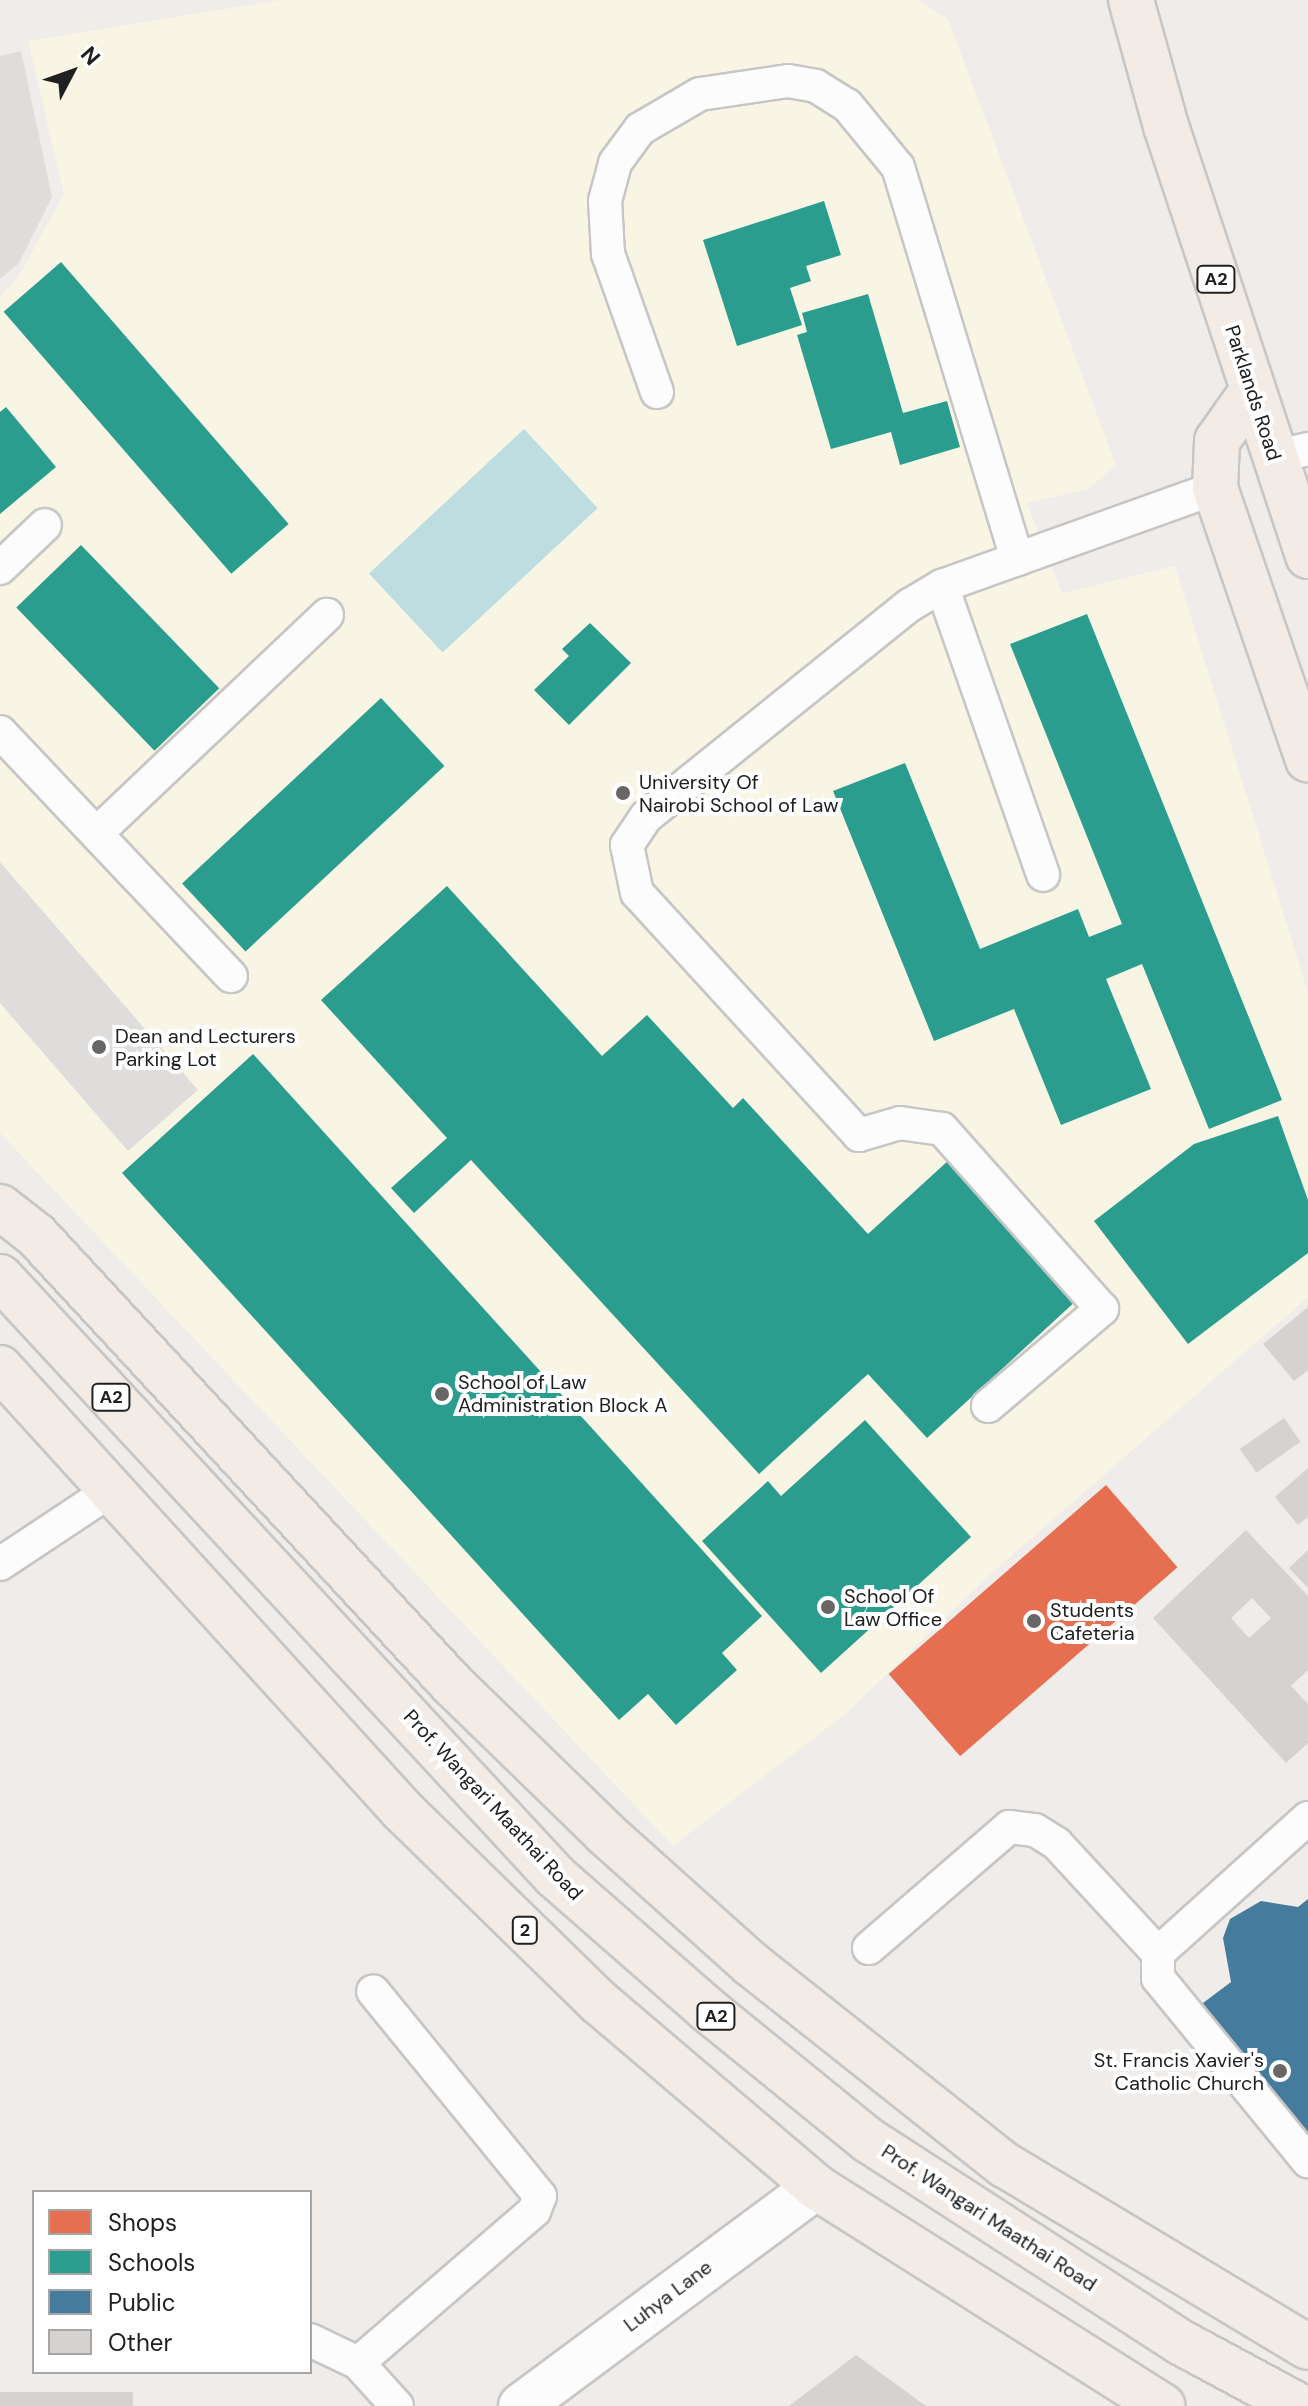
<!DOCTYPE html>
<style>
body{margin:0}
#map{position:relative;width:1308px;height:2406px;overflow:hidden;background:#efece9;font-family:"DM Sans",sans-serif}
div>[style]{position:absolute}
.education>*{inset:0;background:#f8f5e5}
.parking>*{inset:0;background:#dfdddc}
.water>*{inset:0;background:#bddde1;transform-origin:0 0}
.shops>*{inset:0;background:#e76f51;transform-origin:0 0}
.schools>*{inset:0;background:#2a9d8f;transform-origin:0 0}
.public>*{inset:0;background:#457b9d}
.building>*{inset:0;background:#d5d2d0;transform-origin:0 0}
.roads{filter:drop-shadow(2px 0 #c7c6c5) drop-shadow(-2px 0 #c7c6c5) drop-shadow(0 2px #c7c6c5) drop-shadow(0 -2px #c7c6c5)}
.service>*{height:32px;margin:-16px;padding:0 16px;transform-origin:16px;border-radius:16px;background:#fdfcfc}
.minor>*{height:44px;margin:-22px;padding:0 22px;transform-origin:22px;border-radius:22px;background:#fdfcfc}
.primary>*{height:44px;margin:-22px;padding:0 22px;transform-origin:22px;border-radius:22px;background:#f2ebe6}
.dots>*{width:22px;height:22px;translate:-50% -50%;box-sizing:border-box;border:4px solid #fff;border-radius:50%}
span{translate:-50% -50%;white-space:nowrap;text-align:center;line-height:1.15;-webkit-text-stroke:8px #fff;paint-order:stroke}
.shield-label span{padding:2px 6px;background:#fff;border:2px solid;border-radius:6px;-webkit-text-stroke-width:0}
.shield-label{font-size:18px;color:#202020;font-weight:700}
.street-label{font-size:20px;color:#202020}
.poi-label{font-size:20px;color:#202020}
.left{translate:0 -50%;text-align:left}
.right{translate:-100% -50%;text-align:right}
.legend{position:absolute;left:32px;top:2190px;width:280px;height:184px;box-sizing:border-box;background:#fff;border:2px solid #a6a6a6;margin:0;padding:10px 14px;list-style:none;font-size:24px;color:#202020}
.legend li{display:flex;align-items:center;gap:16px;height:40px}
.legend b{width:40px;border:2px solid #a6a6a6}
.north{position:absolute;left:32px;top:32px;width:80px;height:80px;-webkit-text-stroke:6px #fff;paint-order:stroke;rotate:49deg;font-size:22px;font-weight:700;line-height:32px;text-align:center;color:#202020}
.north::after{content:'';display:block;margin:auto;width:28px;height:36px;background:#202020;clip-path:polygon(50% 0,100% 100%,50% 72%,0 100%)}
</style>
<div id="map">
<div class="education">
<div style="clip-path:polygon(280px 0,917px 0,948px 19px,1116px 465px,1088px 489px,1027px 503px,1062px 593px,1175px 566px,1308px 992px,1308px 1297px,986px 1578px,849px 1711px,673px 1846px,0 1133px,0 297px,18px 277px,64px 194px,28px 41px)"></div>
</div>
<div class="parking">
<div style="clip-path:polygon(21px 51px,52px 197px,19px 263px,0 279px,0 56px)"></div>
<div style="clip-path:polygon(0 862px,198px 1090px,128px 1151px,0 1003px)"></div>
</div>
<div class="water">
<div style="left:524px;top:429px;width:108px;height:212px;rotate:47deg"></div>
</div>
<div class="shops">
<div style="left:1106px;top:1485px;width:109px;height:288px;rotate:49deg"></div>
</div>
<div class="schools">
<div style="clip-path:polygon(824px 201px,841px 255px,806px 266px,811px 281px,790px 288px,802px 325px,737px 346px,703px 240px)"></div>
<div style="left:61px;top:262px;width:347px;height:76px;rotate:49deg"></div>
<div style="clip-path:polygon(868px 294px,903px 413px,947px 401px,960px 447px,900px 465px,891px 432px,831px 449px,797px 335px,807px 332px,802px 313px)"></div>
<div style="clip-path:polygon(6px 407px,56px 467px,0 514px,0 412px)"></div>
<div style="left:81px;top:545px;width:199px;height:90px;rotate:46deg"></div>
<div style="clip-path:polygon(1087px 614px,1282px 1100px,1209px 1129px,1142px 964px,1106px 979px,1151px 1089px,1061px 1125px,1014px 1009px,934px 1041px,833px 791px,905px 763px,980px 949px,1078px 909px,1089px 937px,1122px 924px,1010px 644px)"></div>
<div style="clip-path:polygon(590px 623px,631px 663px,569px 725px,534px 690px,569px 656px,562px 649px)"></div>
<div style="left:381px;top:698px;width:93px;height:272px;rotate:47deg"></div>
<div style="clip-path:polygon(447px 886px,602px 1056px,647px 1015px,733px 1108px,743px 1098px,868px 1234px,950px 1159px,1078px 1299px,927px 1438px,868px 1374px,759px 1474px,471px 1160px,414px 1213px,391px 1188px,447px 1138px,321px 1000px)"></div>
<div style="clip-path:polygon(253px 1054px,762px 1616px,722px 1653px,737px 1670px,676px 1725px,648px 1694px,619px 1720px,122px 1173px)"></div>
<div style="clip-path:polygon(1278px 1116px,1308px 1200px,1308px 1253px,1188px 1344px,1094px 1221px,1194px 1144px)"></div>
<div style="clip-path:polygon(865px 1420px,971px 1537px,821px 1673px,702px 1541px,768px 1481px,781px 1496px)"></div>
</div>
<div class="public">
<div style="clip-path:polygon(1308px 1899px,1308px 2133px,1195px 2009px,1231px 1982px,1223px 1938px,1230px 1919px,1261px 1901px,1298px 1907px)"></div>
</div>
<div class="building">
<div style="clip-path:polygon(1308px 1307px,1308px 1370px,1294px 1381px,1263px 1344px)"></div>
<div style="left:1284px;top:1418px;width:29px;height:54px;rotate:55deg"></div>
<div style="clip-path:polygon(1308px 1468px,1308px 1517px,1298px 1525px,1275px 1497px)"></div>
<div style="clip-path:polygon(evenodd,1246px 1530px,1308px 1596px,1308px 1670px,1291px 1686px,1308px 1704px,1308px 1743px,1286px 1763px,1153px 1618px,1246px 1530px,1252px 1598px,1271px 1618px,1249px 1638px,1231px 1618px,1252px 1598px)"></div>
<div style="clip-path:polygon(1308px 1550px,1308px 1588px,1289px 1568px)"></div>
<div style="clip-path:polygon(856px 2355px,926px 2406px,789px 2406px)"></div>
<div style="left:133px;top:2392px;width:14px;height:133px;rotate:90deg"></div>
</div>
<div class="roads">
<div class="service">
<div style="left:657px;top:392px;width:146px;rotate:-109.5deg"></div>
<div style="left:608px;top:254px;width:53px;rotate:-93.2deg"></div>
<div style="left:605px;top:201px;width:39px;rotate:-75deg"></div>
<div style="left:615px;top:163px;width:42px;rotate:-53.7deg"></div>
<div style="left:640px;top:129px;width:69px;rotate:-30.3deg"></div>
<div style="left:700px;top:94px;width:89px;rotate:-8.4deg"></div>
<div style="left:788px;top:81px;width:28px;rotate:10deg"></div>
<div style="left:816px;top:86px;width:36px;rotate:32deg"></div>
<div style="left:847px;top:105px;width:80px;rotate:50.6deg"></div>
<div style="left:898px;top:167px;width:410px;rotate:73.1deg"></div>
<div style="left:1282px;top:455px;width:27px;rotate:-13deg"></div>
<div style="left:0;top:568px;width:62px;rotate:-43.7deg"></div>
<div style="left:942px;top:586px;width:306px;rotate:70.7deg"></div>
<div style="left:0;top:732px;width:336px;rotate:46.6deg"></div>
<div style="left:97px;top:833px;width:317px;rotate:-43.5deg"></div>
<div style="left:988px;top:1406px;width:150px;rotate:-40.4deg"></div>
<div style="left:1102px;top:1309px;width:241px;rotate:-131.6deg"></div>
<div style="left:942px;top:1129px;width:42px;rotate:-171.9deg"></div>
<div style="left:900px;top:1123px;width:43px;rotate:163.7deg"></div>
<div style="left:859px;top:1135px;width:328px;rotate:-132.5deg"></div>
<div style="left:637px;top:893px;width:49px;rotate:-101.8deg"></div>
<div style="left:627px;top:845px;width:34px;rotate:-56deg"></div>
<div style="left:646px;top:817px;width:339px;rotate:-38.8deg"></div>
<div style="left:910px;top:605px;width:37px;rotate:-31deg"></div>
<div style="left:942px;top:586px;width:290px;rotate:-19.7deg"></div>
<div style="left:0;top:1564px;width:132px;rotate:-33.6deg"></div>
<div style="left:1308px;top:1818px;width:202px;rotate:138deg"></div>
<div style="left:1158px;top:1953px;width:25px;rotate:90deg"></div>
<div style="left:1158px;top:1978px;width:237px;rotate:50.7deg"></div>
<div style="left:869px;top:1948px;width:185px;rotate:-40.8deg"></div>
<div style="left:1009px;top:1827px;width:26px;rotate:7deg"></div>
<div style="left:1035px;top:1830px;width:26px;rotate:32deg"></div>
<div style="left:1057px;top:1844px;width:149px;rotate:47.2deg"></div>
<div style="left:310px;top:2340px;width:53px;rotate:25.6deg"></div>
<div style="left:358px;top:2363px;width:58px;rotate:47.8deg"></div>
<div style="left:358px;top:2363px;width:233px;rotate:-40.8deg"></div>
<div style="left:534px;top:2211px;width:16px;rotate:-68deg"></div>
<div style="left:540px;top:2196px;width:264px;rotate:-129.2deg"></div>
</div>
<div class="minor">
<div style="left:521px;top:2406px;width:367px;rotate:-36.6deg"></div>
</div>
<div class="primary">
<div style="left:1131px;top:0;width:131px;rotate:74.5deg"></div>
<div style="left:1166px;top:126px;width:453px;rotate:71.7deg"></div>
<div style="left:1253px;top:390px;width:62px;rotate:125.2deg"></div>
<div style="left:1217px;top:441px;width:47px;rotate:92.4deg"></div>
<div style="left:1215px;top:488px;width:287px;rotate:71.1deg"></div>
<div style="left:0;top:1207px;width:46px;rotate:37.9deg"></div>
<div style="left:36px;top:1235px;width:611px;rotate:47.19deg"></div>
<div style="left:451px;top:1683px;width:215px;rotate:44.2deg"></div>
<div style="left:605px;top:1833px;width:196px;rotate:41.9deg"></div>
<div style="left:751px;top:1964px;width:324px;rotate:38.4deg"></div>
<div style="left:1005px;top:2165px;width:353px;rotate:31deg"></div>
<div style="left:0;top:1277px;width:817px;rotate:47.18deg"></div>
<div style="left:555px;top:1876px;width:203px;rotate:41.2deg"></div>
<div style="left:708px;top:2010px;width:206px;rotate:39.1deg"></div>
<div style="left:868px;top:2140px;width:374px;rotate:32.9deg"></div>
<div style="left:1182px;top:2343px;width:133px;rotate:28.3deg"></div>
<div style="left:0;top:1368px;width:597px;rotate:47.71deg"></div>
<div style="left:402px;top:1810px;width:277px;rotate:44.3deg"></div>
<div style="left:600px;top:2003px;width:284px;rotate:40.4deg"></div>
<div style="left:816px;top:2187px;width:410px;rotate:32.3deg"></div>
</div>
</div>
<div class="dots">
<div style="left:623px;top:793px;background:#686766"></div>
<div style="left:99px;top:1047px;background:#686766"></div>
<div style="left:442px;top:1394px;background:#686766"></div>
<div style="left:828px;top:1607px;background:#686766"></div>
<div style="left:1034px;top:1621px;background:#686766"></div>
<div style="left:1280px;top:2071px;background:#686766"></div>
</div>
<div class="shield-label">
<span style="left:1216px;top:279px">A2</span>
<span style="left:111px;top:1397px">A2</span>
<span style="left:525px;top:1930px">2</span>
<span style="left:716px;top:2016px">A2</span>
</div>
<div class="street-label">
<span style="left:1253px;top:393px;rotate:72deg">Parklands Road</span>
<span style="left:493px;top:1805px;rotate:47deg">Prof. Wangari Maathai Road</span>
<span style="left:989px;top:2218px;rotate:33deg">Prof. Wangari Maathai Road</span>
<span style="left:668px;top:2296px;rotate:-37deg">Luhya Lane</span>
</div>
<div class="poi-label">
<span class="left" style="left:639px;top:794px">University Of<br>Nairobi School of Law</span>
<span class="left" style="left:115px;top:1048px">Dean and Lecturers<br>Parking Lot</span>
<span class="left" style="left:458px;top:1394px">School of Law<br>Administration Block A</span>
<span class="left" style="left:844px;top:1608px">School Of<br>Law Office</span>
<span class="left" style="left:1050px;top:1622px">Students<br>Cafeteria</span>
<span class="right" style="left:1264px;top:2072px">St. Francis Xavier's<br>Catholic Church</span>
</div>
<ul class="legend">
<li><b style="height:22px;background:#e76f51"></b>Shops</li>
<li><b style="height:22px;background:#2a9d8f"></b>Schools</li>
<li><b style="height:22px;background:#457b9d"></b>Public</li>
<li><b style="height:22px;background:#d5d2d0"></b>Other</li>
</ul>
<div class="north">N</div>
</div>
